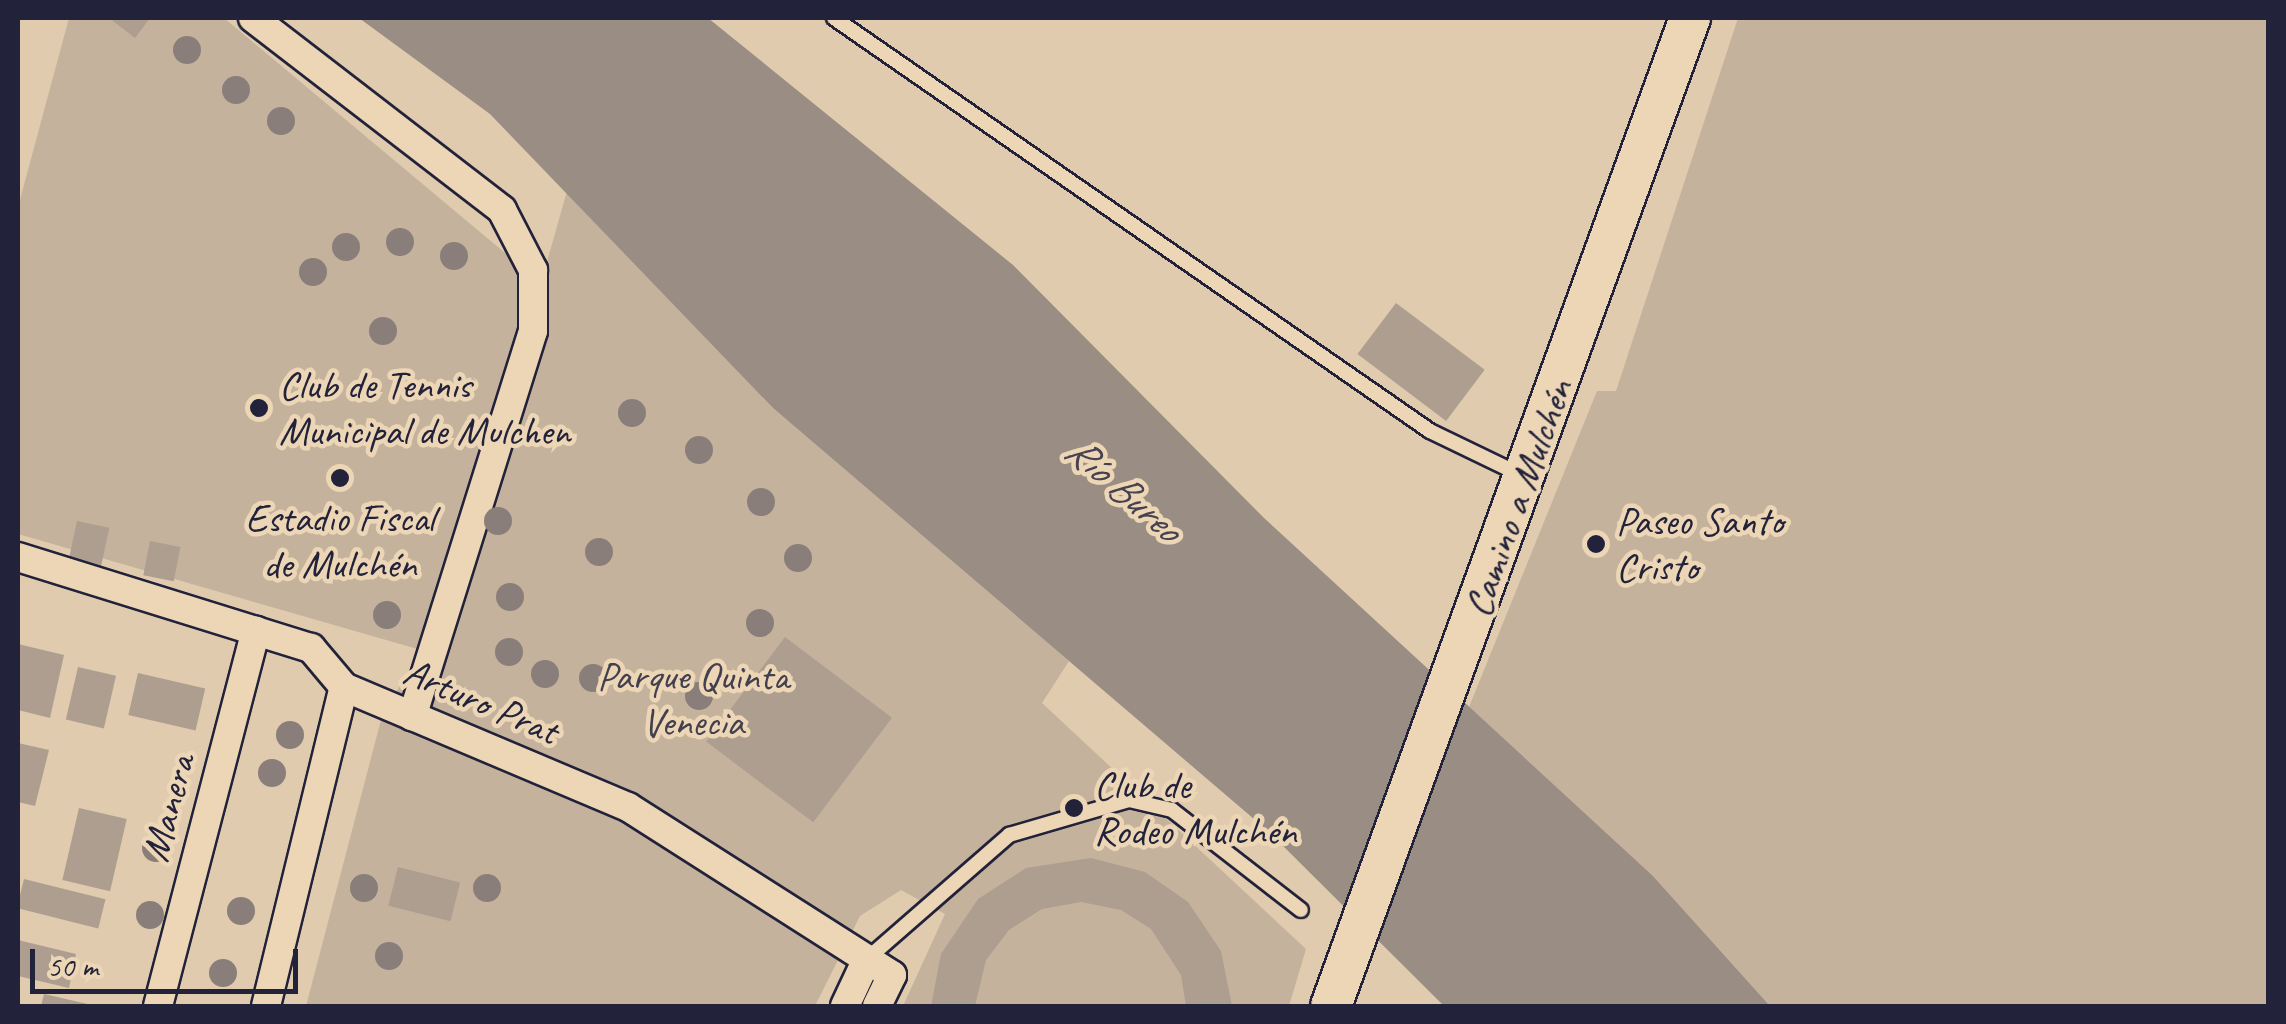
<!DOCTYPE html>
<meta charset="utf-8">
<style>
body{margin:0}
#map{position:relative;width:2286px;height:1024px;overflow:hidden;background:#e0cbae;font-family:Caveat,sans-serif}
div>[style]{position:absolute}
.green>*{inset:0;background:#c4b29d}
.water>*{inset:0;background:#9a8d83}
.building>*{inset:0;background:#ae9e90;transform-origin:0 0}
.roads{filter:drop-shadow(2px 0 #22223b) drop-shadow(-2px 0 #22223b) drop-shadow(0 2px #22223b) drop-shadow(0 -2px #22223b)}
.lane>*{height:14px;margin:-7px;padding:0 7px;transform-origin:7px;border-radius:7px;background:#ecd6b5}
.street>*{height:28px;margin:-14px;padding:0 14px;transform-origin:14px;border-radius:14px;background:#ecd6b5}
.secondary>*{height:40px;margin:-20px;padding:0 20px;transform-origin:20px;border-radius:20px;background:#ecd6b5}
.trees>*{width:28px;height:28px;margin:-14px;border-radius:50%;background:#897e7a}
.dots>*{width:28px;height:28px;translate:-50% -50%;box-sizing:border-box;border:5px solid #ecd6b5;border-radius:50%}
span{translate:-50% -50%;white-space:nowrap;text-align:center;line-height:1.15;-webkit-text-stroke:9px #ecd6b5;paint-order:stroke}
.poi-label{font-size:40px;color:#22223b}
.left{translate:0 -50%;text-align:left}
.street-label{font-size:40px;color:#22223b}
.park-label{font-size:40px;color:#423f4f}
.water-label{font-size:42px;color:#464251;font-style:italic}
.frame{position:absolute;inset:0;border:20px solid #22223b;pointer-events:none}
.scale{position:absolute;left:30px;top:949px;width:268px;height:45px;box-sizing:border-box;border:5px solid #22223b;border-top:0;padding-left:12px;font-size:30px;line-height:35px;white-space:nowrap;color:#22223b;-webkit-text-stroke:8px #ecd6b5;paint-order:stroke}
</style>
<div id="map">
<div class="green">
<div style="clip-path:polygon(69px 18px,224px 18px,541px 283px,567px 191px,773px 408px,1069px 661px,1042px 703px,1306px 949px,1289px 1006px,903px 1006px,945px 914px,901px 890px,860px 916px,815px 1006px,306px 1006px,382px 716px,421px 650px,18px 534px,18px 207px)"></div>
<div style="clip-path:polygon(1738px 18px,2268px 18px,2268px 1006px,1770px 1006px,1653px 876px,1469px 707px,1597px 391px,1616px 391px)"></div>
</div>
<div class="water">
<div style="clip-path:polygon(359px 18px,708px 18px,1013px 265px,1264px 518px,1653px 876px,1770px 1006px,1444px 1006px,1268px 831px,773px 408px,490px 114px)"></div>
</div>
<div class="building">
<div style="clip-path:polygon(109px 18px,150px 18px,135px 38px)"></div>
<div style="left:1396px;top:303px;width:111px;height:64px;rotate:37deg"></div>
<div style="left:77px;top:521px;width:33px;height:42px;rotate:12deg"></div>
<div style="left:150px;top:541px;width:31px;height:35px;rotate:11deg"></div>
<div style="left:785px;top:637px;width:134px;height:131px;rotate:37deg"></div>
<div style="clip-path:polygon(18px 644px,64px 655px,50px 718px,18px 710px)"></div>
<div style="left:78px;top:667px;width:39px;height:54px;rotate:13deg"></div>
<div style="left:138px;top:673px;width:69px;height:43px;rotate:13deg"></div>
<div style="clip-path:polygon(18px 743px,49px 750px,35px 806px,18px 802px)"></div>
<div style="left:79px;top:808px;width:49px;height:74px;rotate:13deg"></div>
<div style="clip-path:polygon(1091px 858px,1145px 872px,1188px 902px,1221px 951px,1232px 1006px,1186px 1006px,1181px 975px,1151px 929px,1121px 910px,1081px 902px,1042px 909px,1009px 930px,986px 960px,975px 1006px,931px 1006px,941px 954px,978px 899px,1026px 868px)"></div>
<div style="left:398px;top:867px;width:64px;height:40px;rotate:14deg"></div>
<div style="left:24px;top:879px;width:84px;height:30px;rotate:14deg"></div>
<div style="clip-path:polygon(18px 940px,76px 954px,69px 988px,18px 976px)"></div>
<div style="clip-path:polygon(44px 994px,92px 1005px,92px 1006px,41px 1006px)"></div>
</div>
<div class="roads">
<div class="lane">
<div style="left:834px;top:18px;width:725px;rotate:34.72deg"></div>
<div style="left:1430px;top:431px;width:101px;rotate:25.8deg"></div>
<div style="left:867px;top:959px;width:189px;rotate:-41.1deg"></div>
<div style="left:1009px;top:835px;width:125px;rotate:-16.3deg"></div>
<div style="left:1129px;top:800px;width:44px;rotate:13.1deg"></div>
<div style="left:1172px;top:810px;width:163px;rotate:37.8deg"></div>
</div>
<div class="street">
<div style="left:253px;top:18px;width:314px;rotate:37.6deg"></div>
<div style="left:502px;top:210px;width:68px;rotate:62.7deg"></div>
<div style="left:533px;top:270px;width:61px;rotate:90deg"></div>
<div style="left:533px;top:331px;width:404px;rotate:107.4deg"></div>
<div style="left:18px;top:557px;width:307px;rotate:17.3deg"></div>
<div style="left:311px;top:648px;width:51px;rotate:49.8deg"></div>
<div style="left:344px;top:687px;width:308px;rotate:22.9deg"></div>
<div style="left:628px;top:807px;width:313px;rotate:32.5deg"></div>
<div style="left:892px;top:975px;width:34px;rotate:116deg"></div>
<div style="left:158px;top:1006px;width:388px;rotate:-75.4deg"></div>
<div style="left:266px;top:1006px;width:328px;rotate:-76.3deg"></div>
<div style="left:845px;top:1006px;width:52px;rotate:-64.9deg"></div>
</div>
<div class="secondary">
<div style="left:1331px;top:1006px;width:1051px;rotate:-70.03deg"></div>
</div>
</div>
<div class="trees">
<div style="left:187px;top:50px"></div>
<div style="left:236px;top:90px"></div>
<div style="left:281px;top:121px"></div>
<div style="left:400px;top:242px"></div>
<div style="left:346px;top:247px"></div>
<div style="left:454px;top:256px"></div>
<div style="left:313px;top:272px"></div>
<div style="left:383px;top:331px"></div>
<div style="left:632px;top:413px"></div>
<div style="left:699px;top:450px"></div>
<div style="left:761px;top:502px"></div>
<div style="left:498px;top:521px"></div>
<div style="left:599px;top:552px"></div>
<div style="left:798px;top:558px"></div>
<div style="left:510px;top:597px"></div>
<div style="left:387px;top:615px"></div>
<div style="left:760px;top:623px"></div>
<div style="left:509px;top:652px"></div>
<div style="left:545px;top:674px"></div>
<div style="left:593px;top:678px"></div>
<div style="left:699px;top:696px"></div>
<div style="left:290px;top:735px"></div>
<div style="left:272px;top:773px"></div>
<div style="left:156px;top:848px"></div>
<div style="left:364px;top:888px"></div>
<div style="left:487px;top:888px"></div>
<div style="left:241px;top:911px"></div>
<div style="left:150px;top:915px"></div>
<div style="left:389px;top:956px"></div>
<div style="left:223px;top:973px"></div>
</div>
<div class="dots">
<div style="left:259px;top:408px;background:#22223b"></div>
<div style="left:340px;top:478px;background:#22223b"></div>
<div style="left:1596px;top:544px;background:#22223b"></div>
<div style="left:1074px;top:808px;background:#22223b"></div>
</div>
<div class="poi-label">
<span class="left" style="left:279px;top:408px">Club de Tennis<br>Municipal de Mulchen</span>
<span style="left:340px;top:541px">Estadio Fiscal<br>de Mulchén</span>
<span class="left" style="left:1616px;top:544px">Paseo Santo<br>Cristo</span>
<span class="left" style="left:1094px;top:808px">Club de<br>Rodeo Mulchén</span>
</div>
<div class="street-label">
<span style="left:1518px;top:498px;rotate:-70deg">Camino a Mulchén</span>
<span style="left:481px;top:701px;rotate:23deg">Arturo Prat</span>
<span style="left:168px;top:808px;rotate:-75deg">Manera</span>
</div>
<div class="park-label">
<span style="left:693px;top:699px">Parque Quinta<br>Venecia</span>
</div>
<div class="water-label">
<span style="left:1123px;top:489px;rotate:41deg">Río Bureo</span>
</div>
<div class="frame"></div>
<div class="scale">50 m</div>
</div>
